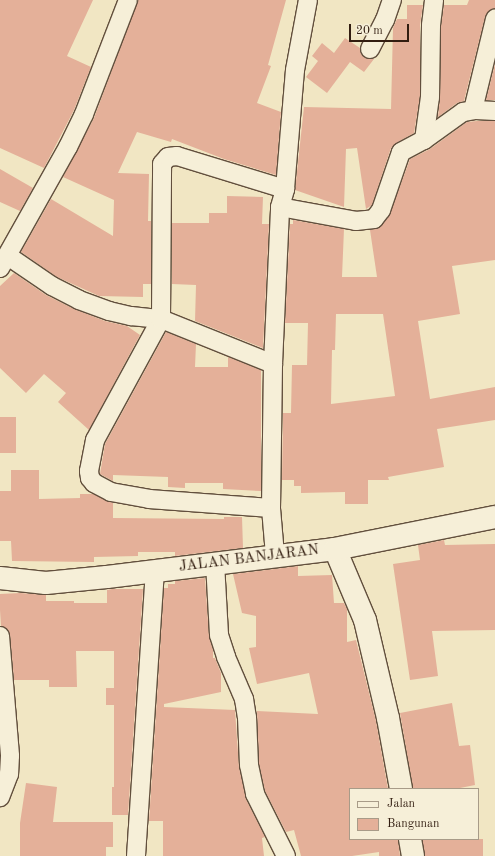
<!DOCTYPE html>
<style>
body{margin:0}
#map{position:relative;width:495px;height:856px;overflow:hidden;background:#f1e6c3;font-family:"Old Standard TT",serif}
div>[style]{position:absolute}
.building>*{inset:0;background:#e4b099;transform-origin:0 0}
.roads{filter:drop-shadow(1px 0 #624f3d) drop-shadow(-1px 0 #624f3d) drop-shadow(0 1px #624f3d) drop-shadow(0 -1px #624f3d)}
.street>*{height:18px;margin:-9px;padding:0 9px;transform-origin:9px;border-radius:9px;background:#f6efd8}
.secondary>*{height:22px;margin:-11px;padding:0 11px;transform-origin:11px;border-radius:11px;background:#f6efd8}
span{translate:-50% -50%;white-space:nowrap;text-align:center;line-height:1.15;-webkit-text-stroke:3px #f6efd8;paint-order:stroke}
.street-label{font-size:15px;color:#321d10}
.legend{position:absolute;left:349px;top:788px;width:130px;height:52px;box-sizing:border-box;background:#f6efd8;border:1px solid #a89b88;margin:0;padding:5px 7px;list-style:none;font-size:12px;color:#321d10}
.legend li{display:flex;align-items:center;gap:8px;height:20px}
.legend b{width:20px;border:1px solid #a89b88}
.scale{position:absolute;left:349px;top:24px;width:60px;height:18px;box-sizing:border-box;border:2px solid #321d10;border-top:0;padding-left:5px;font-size:12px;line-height:14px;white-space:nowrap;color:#321d10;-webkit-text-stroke:3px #f6efd8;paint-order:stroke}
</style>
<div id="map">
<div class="building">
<div style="clip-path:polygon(0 0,93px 0,67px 56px,91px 67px,74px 110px,44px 168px,0 148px)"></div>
<div style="clip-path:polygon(138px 0,286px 0,268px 65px,271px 66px,257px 103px,281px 112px,276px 175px,224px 159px,172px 139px,171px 142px,137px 132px,118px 173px,149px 174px,148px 221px,151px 221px,151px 284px,143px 284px,143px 297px,99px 296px,57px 277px,21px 252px,51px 199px,113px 236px,114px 200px,63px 177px,94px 118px)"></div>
<div style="clip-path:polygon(469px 0,495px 0,495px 9px,488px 12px,485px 17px,464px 101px,457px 103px,438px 117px,440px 97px,441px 26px,444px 5px,467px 5px)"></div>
<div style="clip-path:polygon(407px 5px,423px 5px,420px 25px,420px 96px,414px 133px,396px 143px,391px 148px,372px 205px,366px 209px,357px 148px,346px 149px,344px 207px,295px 190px,304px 107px,391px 109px,393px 28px,397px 19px,407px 19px)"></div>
<div style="clip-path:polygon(345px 38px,360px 48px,361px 54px,365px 58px,374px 59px,364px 72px,350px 62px,327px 93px,306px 77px,318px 61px,312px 56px,322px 43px,334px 53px)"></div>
<div style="clip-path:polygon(495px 64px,495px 100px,486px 100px)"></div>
<div style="clip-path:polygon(evenodd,477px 121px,495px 121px,495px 260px,452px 266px,460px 314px,418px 321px,430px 399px,495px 387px,495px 420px,437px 429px,444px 467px,388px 477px,389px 480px,368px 480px,368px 504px,345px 504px,345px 492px,301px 493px,301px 486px,294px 486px,294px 480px,282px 480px,283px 413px,291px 413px,292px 365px,307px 365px,308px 323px,285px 323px,290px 224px,293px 224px,293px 220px,344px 229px,342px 277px,377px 277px,370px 230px,379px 228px,389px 216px,410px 159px,430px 149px,467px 122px,477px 121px,336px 314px,383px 314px,395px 396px,331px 404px,332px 350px,335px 350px,336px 314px)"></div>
<div style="clip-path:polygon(0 169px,33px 188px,20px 211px,0 202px)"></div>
<div style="clip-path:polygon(227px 196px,263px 197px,262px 224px,269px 224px,263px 348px,195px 321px,196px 285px,172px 284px,172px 223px,209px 223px,209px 213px,227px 213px)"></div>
<div style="clip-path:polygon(14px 273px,46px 295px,74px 309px,105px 321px,127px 326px,140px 335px,89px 430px,58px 402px,66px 393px,44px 374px,26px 393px,0 368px,0 286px)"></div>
<div style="clip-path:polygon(166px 332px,196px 344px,195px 367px,228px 367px,228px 357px,261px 370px,261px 491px,223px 489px,223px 483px,185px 483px,185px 488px,168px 487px,168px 477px,113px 475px,113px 481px,100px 474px,105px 444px)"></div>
<div style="left:0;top:417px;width:16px;height:36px"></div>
<div style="clip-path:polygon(11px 470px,39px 470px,39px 499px,80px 498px,80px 494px,93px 494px,113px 503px,113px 518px,224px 519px,224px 517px,242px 517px,243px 548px,175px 556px,175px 552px,138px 552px,138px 556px,94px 557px,94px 562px,12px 561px,11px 541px,0 541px,0 491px,11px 491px)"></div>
<div style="clip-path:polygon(444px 540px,445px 545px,495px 544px,495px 630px,432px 631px,438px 676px,410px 680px,393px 564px,420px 560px,418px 545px)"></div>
<div style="clip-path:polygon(298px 566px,298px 576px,332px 575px,334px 603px,344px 603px,347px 609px,347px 642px,356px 640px,376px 721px,388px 789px,350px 789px,350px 839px,398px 839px,400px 856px,379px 856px,379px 852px,352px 856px,301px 856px,294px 830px,286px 832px,265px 791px,259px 764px,257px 711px,318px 714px,309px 673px,257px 684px,249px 648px,256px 647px,256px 616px,242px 613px,233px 574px)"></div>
<div style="clip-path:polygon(205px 578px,209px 636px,213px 650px,213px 658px,215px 658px,221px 673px,221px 692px,164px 704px,164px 707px,235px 710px,239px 767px,246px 799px,265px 837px,262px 838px,264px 856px,163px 856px,163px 821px,149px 821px,164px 588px,168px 588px,168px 584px,175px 584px,175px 581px)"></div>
<div style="clip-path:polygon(112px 589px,143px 589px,128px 815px,112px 815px,112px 787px,114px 787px,114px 705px,106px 705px,106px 688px,114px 688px,114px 651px,76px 651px,77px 687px,49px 687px,49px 680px,14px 680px,10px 635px,8px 630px,1px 626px,0 610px,0 594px,20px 593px,46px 595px,46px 601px,74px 601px,74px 603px,107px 603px,107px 590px)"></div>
<div style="clip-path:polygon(452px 703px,459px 746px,470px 745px,475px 785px,455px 789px,413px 789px,400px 713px)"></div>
<div style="clip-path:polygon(26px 783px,57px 787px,53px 822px,113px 822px,113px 847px,106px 847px,106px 856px,20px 856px,20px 823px)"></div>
<div style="left:423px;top:839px;width:60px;height:17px"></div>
</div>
<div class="roads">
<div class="street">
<div style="left:370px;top:49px;width:33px;rotate:-63deg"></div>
<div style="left:385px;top:20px;width:21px;rotate:-71deg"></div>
<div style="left:473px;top:110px;width:94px;rotate:-76.4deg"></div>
<div style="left:424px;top:140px;width:43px;rotate:-82.1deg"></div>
<div style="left:430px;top:97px;width:72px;rotate:-89.2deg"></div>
<div style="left:431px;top:25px;width:25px;rotate:-83deg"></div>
<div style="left:280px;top:207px;width:77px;rotate:10.4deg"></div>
<div style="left:356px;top:221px;width:18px;rotate:-6deg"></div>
<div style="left:374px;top:219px;width:11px;rotate:-52deg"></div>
<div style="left:381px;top:210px;width:61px;rotate:-71deg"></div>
<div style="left:401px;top:152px;width:26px;rotate:-28deg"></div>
<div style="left:424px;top:140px;width:48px;rotate:-35.7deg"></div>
<div style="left:463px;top:112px;width:13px;rotate:-9deg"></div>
<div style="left:476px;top:110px;width:19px;rotate:3deg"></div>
<div style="left:8px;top:256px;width:53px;rotate:34.3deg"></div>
<div style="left:52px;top:286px;width:30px;rotate:27deg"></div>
<div style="left:79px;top:300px;width:32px;rotate:20deg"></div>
<div style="left:109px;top:311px;width:23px;rotate:13deg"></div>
<div style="left:131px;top:316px;width:30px;rotate:6deg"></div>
<div style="left:161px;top:319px;width:138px;rotate:118.6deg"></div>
<div style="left:95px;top:440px;width:32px;rotate:101deg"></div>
<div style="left:89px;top:471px;width:7px;rotate:82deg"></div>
<div style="left:90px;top:478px;width:6px;rotate:51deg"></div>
<div style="left:94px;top:483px;width:19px;rotate:28deg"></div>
<div style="left:111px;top:492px;width:39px;rotate:10deg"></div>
<div style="left:149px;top:499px;width:122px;rotate:4.2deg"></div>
<div style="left:0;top:268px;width:139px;rotate:-60.7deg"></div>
<div style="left:68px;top:147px;width:37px;rotate:-64deg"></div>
<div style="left:84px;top:114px;width:122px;rotate:-68.9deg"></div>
<div style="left:273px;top:364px;width:121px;rotate:-158.1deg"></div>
<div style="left:161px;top:319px;width:155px;rotate:-89.6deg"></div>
<div style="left:162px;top:164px;width:9px;rotate:-49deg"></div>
<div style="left:168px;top:157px;width:9px;rotate:-6deg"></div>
<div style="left:177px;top:156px;width:113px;rotate:17deg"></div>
<div style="left:285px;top:189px;width:119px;rotate:-85.2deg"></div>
<div style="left:295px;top:70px;width:71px;rotate:-79.5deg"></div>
<div style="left:275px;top:555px;width:47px;rotate:-94.9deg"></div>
<div style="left:271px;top:508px;width:144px;rotate:-89.2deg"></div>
<div style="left:273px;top:364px;width:157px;rotate:-87.4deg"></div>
<div style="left:280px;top:207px;width:19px;rotate:-74deg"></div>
<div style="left:215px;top:563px;width:72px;rotate:86.8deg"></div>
<div style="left:219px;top:635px;width:23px;rotate:72deg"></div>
<div style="left:226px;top:657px;width:46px;rotate:66.8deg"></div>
<div style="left:244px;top:699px;width:18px;rotate:81deg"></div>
<div style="left:247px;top:717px;width:48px;rotate:87.6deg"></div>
<div style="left:249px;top:765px;width:30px;rotate:78deg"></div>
<div style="left:255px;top:794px;width:69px;rotate:63.4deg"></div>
<div style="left:0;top:636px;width:120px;rotate:85.2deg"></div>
<div style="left:10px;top:756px;width:18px;rotate:93deg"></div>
<div style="left:9px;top:774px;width:25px;rotate:111deg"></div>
<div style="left:136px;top:856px;width:286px;rotate:-86.2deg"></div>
</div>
<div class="secondary">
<div style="left:335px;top:549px;width:77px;rotate:67.1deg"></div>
<div style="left:365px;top:620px;width:101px;rotate:76.8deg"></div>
<div style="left:388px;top:718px;width:72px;rotate:79.6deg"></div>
<div style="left:0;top:578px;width:46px;rotate:6.2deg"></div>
<div style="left:46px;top:583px;width:61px;rotate:-5.6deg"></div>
<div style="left:107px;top:577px;width:230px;rotate:-7deg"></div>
<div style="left:335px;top:549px;width:163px;rotate:-11.3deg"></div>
<div style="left:410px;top:839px;width:17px;rotate:80deg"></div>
</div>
</div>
<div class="street-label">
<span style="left:249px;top:559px;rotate:-7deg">JALAN BANJARAN</span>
</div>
<ul class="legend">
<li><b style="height:5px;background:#f6efd8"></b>Jalan</li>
<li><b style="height:11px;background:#e4b099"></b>Bangunan</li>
</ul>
<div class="scale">20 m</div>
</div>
